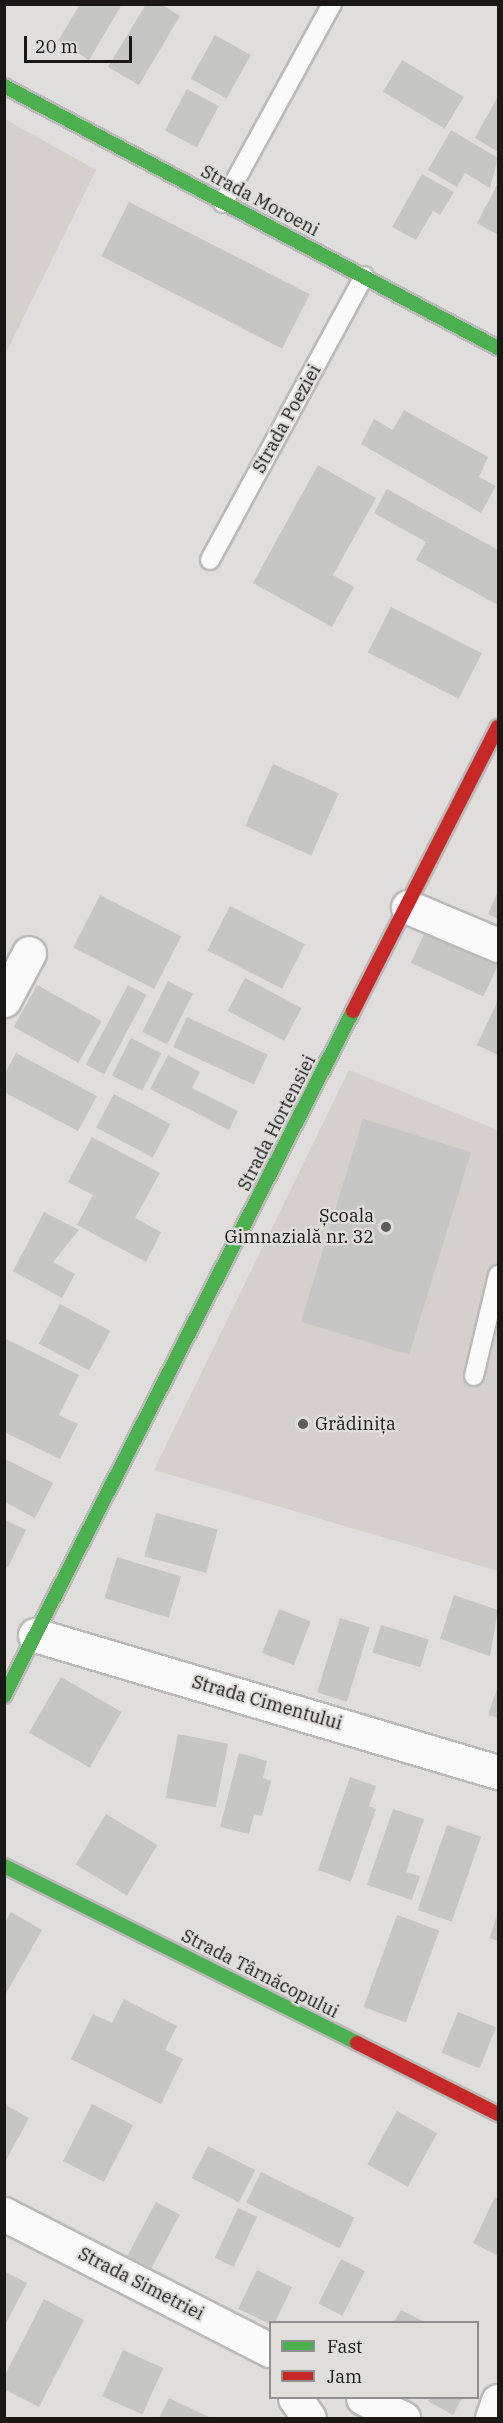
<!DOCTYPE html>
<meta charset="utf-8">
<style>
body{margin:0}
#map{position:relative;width:503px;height:2423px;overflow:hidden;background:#dfdedc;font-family:"IBM Plex Serif",serif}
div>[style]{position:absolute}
.built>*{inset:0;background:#d4d0cb}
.building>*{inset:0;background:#c6c6c5;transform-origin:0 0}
.roads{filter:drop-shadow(2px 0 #bbbab9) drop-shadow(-2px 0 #bbbab9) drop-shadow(0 2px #bbbab9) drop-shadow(0 -2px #bbbab9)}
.lane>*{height:18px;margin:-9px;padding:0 9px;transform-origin:9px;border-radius:9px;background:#fafafa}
.street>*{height:33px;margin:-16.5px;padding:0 16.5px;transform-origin:16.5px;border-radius:16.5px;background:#fafafa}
.fast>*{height:14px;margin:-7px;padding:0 7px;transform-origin:7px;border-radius:7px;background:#4caf50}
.jam>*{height:14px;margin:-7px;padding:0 7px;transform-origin:7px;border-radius:7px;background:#c62828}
.dots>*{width:16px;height:16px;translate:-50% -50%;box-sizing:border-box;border:3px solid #e0dedb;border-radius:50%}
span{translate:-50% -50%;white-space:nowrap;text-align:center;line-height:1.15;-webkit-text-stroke:4.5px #e0dedb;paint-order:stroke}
.street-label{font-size:18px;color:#191817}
.poi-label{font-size:18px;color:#191817}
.right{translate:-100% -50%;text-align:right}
.left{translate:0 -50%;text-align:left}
.frame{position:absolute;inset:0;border:6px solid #191817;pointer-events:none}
.legend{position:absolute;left:269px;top:2321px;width:210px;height:78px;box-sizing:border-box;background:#e0dedb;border:2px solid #908f8d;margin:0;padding:8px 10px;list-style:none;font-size:18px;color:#191817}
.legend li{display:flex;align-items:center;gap:12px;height:30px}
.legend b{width:30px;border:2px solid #908f8d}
.scale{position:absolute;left:24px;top:36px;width:108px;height:27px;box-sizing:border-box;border:3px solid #191817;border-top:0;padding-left:8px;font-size:18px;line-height:21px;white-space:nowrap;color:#191817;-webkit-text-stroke:4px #e0dedb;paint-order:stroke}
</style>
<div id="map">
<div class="built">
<div style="clip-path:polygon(5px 119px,96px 170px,5px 355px)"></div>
<div style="clip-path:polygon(349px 1070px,498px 1130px,498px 1571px,154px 1470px)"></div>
</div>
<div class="building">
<div style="clip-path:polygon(80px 4px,122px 4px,89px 60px,58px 41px)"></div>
<div style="clip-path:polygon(146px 4px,161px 4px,180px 16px,139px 85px,108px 67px)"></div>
<div style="left:215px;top:35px;width:41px;height:50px;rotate:29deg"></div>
<div style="left:402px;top:60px;width:72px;height:37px;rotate:31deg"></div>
<div style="left:187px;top:89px;width:36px;height:47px;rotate:28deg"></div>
<div style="clip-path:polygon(498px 96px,498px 152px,475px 138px)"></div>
<div style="clip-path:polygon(451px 130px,498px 158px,490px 188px,465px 173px,457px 187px,428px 170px)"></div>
<div style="clip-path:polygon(422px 174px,454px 192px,440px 215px,433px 211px,416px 240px,392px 227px)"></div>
<div style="clip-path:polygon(498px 183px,498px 235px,477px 223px)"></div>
<div style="left:129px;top:202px;width:203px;height:61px;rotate:27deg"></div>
<div style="clip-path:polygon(404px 410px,488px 457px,479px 477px,496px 486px,481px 513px,361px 444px,374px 419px,393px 430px)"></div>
<div style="clip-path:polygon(318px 465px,376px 498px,333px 575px,354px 587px,332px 627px,253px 583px)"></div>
<div style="clip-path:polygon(387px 489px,498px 550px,498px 605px,416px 560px,426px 542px,374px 513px)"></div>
<div style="left:391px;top:607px;width:102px;height:51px;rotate:27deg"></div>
<div style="left:273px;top:764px;width:72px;height:68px;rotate:24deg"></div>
<div style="clip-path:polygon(498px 891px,498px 919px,488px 914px)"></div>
<div style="left:100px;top:895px;width:91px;height:59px;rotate:27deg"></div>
<div style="left:230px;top:906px;width:84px;height:50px;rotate:27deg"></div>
<div style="left:426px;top:930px;width:80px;height:36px;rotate:25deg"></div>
<div style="left:245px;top:978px;width:64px;height:37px;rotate:28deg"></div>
<div style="left:168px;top:981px;width:28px;height:57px;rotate:27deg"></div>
<div style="left:37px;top:985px;width:74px;height:48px;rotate:29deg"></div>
<div style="left:128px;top:985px;width:21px;height:90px;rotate:28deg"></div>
<div style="clip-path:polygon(498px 1000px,498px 1055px,477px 1045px)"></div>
<div style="left:187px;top:1017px;width:89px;height:33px;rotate:25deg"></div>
<div style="left:131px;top:1038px;width:34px;height:42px;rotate:27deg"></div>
<div style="clip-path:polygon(16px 1053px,97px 1096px,78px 1131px,4px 1092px,4px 1075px)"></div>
<div style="clip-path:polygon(168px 1055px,200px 1072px,192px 1088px,238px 1111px,229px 1130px,150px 1089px)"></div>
<div style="left:114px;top:1094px;width:64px;height:38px;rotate:28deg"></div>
<div style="left:363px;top:1119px;width:113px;height:212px;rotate:17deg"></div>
<div style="clip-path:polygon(92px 1137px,160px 1173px,135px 1218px,161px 1232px,146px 1262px,77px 1225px,93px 1195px,68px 1182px)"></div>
<div style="clip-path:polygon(44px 1212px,79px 1230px,53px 1262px,75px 1274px,62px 1298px,13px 1271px)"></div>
<div style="left:60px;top:1304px;width:57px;height:45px;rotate:28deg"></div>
<div style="clip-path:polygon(4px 1338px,79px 1375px,59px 1415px,78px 1424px,60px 1459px,4px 1432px)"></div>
<div style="clip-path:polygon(5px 1459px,53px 1483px,35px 1518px,5px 1502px)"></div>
<div style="left:156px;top:1513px;width:64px;height:45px;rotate:15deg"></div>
<div style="clip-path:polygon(4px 1519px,26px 1530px,8px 1567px,4px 1565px)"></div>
<div style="left:117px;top:1557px;width:67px;height:43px;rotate:17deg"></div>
<div style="clip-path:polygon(454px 1595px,498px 1610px,490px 1656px,440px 1639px)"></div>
<div style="left:279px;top:1609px;width:34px;height:47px;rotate:21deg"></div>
<div style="left:340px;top:1618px;width:31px;height:78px;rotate:17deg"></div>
<div style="left:381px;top:1625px;width:50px;height:29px;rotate:17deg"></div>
<div style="left:61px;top:1677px;width:70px;height:64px;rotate:30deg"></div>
<div style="clip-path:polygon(498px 1686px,498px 1718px,488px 1715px)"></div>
<div style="left:178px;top:1734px;width:51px;height:65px;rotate:11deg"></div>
<div style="clip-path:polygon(239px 1753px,267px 1761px,263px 1778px,271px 1781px,262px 1816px,254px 1814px,249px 1834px,220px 1827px)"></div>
<div style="clip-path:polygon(350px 1777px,376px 1786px,369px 1806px,376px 1809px,351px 1882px,318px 1870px)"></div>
<div style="clip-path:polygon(393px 1809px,424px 1819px,406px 1872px,420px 1876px,412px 1900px,367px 1885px)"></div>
<div style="left:106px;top:1814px;width:60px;height:59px;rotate:31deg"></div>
<div style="left:447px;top:1825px;width:36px;height:90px;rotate:19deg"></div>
<div style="clip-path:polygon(498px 1911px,498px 1941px,490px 1938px)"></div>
<div style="clip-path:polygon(11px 1912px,42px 1930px,4px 1997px,4px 1924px)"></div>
<div style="left:397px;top:1915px;width:45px;height:98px;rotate:20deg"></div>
<div style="clip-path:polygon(124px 1999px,177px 2026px,165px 2050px,183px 2059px,161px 2104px,71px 2059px,93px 2014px,112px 2023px)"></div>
<div style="left:458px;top:2012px;width:41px;height:44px;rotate:22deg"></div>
<div style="clip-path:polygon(4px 2104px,29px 2118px,4px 2164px)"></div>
<div style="left:92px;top:2104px;width:46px;height:64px;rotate:27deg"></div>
<div style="left:397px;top:2111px;width:46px;height:61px;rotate:29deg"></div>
<div style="left:208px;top:2146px;width:53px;height:36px;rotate:27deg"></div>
<div style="left:261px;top:2172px;width:104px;height:34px;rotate:26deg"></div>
<div style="clip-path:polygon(495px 2197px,498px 2199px,498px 2256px,473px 2243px)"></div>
<div style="left:156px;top:2202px;width:27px;height:61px;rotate:28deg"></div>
<div style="left:238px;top:2208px;width:21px;height:55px;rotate:25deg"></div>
<div style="left:341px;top:2259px;width:27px;height:50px;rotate:27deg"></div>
<div style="left:257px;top:2270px;width:39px;height:43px;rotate:26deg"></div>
<div style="clip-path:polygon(4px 2271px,27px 2283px,4px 2327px)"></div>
<div style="clip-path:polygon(44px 2299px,84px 2320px,39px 2407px,4px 2389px,4px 2377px)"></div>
<div style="clip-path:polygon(401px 2310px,424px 2322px,394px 2322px)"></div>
<div style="left:123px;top:2350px;width:44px;height:51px;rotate:24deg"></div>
<div style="clip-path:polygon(169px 2398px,211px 2418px,159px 2418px)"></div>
<div style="clip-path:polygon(430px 2398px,462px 2398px,453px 2415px,428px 2401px)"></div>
</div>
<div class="roads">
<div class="lane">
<div style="left:223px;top:203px;width:227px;rotate:-61.3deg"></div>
<div style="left:210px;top:560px;width:323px;rotate:-61.5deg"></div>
<div style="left:474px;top:1376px;width:104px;rotate:-76.6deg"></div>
</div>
<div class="street">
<div style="left:408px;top:907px;width:98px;rotate:22.9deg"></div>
<div style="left:4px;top:1000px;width:53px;rotate:-62deg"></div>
<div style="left:35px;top:1635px;width:483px;rotate:16.5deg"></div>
<div style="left:4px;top:2214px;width:299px;rotate:27.1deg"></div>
<div style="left:295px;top:2398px;width:24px;rotate:55deg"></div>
<div style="left:363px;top:2398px;width:45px;rotate:26.6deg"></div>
<div style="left:492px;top:2418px;width:18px;rotate:-71deg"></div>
</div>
<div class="fast">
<div style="left:4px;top:86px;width:559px;rotate:27.94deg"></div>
<div style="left:4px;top:1696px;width:769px;rotate:-63deg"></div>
<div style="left:4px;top:1866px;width:395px;rotate:26.6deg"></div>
</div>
<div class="jam">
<div style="left:353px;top:1011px;width:319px;rotate:-63deg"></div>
<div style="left:357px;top:2043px;width:158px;rotate:26.7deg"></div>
</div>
</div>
<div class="dots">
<div style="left:386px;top:1227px;background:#5e5d5c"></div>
<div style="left:303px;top:1424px;background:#5e5d5c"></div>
</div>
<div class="street-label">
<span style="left:260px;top:201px;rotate:28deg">Strada Moroeni</span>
<span style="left:287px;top:419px;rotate:-61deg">Strada Poeziei</span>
<span style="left:277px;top:1123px;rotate:-63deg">Strada Hortensiei</span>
<span style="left:267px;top:1703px;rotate:16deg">Strada Cimentului</span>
<span style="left:260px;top:1974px;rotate:27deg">Strada Târnăcopului</span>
<span style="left:141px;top:2284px;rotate:27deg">Strada Simetriei</span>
</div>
<div class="poi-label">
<span class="right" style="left:374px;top:1227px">Școala<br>Gimnazială nr. 32</span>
<span class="left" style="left:315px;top:1424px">Grădinița</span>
</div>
<div class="frame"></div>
<ul class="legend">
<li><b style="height:8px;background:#4caf50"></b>Fast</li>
<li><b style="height:8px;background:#c62828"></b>Jam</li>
</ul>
<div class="scale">20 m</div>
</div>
